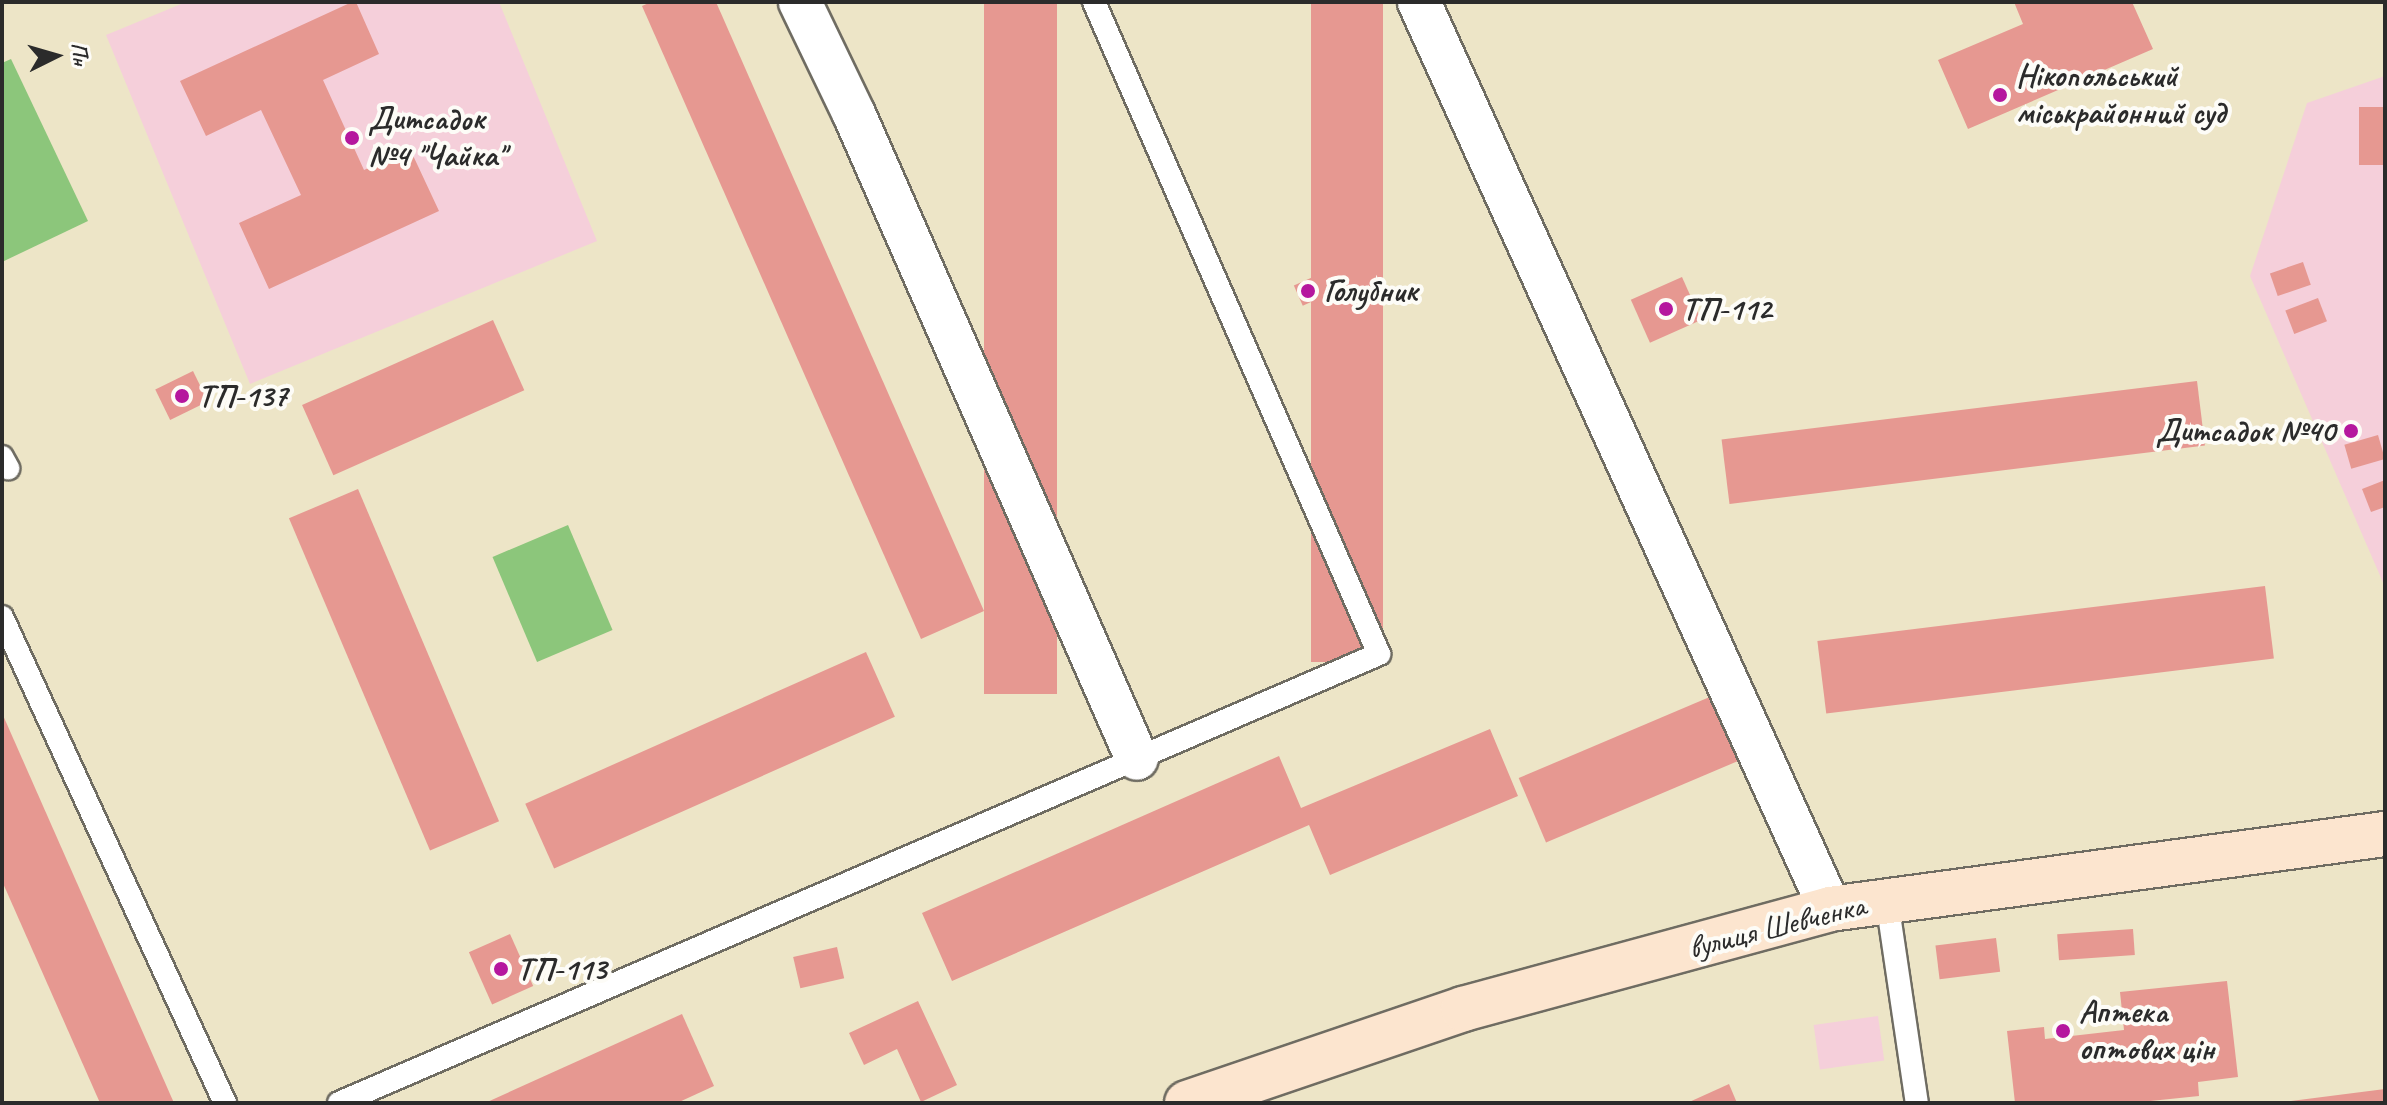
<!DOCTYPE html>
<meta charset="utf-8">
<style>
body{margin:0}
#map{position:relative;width:2387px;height:1105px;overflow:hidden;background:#ede5c7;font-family:Caveat,sans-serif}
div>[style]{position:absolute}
.built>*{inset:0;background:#f5cfda;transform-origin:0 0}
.green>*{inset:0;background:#8cc67b;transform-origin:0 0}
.building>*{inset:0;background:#e69891;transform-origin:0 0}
.roads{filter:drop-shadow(2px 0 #6f6c62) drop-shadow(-2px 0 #6f6c62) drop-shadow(0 2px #6f6c62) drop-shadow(0 -2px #6f6c62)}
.lane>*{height:22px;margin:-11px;padding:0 11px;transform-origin:11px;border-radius:11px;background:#fff}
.street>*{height:42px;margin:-21px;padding:0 21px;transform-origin:21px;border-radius:21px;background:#fff}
.secondary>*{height:44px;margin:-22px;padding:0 22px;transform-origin:22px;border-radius:22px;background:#fce5cf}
.dots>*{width:22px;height:22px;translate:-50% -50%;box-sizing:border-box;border:4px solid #fdfcf7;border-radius:50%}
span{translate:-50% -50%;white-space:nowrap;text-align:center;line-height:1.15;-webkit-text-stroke:8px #fdfcf7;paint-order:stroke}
.poi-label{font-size:32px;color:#2b2b2b;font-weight:700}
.left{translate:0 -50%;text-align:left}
.right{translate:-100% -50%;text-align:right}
.street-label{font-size:32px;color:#2b2b2b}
.frame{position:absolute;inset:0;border:4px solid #2b2b2b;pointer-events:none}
.north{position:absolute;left:16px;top:16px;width:80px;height:80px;-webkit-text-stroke:6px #fdfcf7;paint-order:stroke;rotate:85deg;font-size:22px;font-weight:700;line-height:32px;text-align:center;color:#2b2b2b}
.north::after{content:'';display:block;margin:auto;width:28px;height:36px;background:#2b2b2b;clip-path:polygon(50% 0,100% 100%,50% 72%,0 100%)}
</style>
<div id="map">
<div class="built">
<div style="clip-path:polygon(186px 2px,499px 2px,597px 241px,250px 384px,106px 35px)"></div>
<div style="clip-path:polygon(2385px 76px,2385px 587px,2250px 276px,2307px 103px)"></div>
<div style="left:1878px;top:1016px;width:45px;height:65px;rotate:82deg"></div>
</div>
<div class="green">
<div style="clip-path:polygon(11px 59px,88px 221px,2px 262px,2px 63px)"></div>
<div style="left:568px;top:525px;width:114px;height:82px;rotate:67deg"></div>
</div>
<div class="building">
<div style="clip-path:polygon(352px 2px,356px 2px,379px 54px,323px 80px,364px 170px,410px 149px,439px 211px,269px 289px,239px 223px,301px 195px,261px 110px,206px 136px,180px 81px)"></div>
<div style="clip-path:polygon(651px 2px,716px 2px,984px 611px,921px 639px,642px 6px)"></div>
<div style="left:984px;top:2px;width:73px;height:692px"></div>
<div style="left:1311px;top:2px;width:72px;height:660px"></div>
<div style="clip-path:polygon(2014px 2px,2132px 2px,2153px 49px,1968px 129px,1938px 60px,2023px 24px)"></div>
<div style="left:2385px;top:107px;width:58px;height:26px;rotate:90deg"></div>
<div style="left:2303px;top:262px;width:24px;height:35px;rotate:71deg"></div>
<div style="left:1313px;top:277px;width:22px;height:21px;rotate:66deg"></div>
<div style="left:1682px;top:277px;width:47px;height:56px;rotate:66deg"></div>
<div style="left:2318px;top:298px;width:25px;height:35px;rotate:69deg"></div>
<div style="left:493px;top:320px;width:77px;height:209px;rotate:66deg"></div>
<div style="left:193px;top:371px;width:34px;height:42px;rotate:64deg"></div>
<div style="left:2197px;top:381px;width:65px;height:479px;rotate:83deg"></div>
<div style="left:2378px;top:435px;width:25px;height:35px;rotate:74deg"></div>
<div style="clip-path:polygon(2385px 480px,2385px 507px,2371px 512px,2362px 489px)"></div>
<div style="left:358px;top:489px;width:361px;height:75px;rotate:67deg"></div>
<div style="left:2265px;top:586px;width:73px;height:451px;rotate:83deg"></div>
<div style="left:866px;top:652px;width:71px;height:373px;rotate:66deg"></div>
<div style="left:1712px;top:696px;width:70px;height:210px;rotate:67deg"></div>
<div style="clip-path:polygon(2px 713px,174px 1103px,100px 1103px,2px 881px)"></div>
<div style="clip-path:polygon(1490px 729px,1518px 796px,1330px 875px,1309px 825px,952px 981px,922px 913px,1279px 756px,1301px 808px)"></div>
<div style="left:2133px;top:929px;width:26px;height:76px;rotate:86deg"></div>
<div style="left:510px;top:934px;width:57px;height:45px;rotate:66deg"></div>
<div style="left:1996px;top:938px;width:34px;height:61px;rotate:83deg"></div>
<div style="left:837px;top:947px;width:32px;height:45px;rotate:77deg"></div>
<div style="clip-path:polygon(2227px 981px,2238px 1077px,2198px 1082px,2199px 1096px,2131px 1103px,2015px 1103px,2007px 1031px,2044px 1027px,2045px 1039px,2124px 1030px,2120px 992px)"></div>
<div style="clip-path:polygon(918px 1001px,957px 1085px,921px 1102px,897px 1049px,864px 1065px,849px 1033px)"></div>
<div style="clip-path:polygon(682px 1014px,714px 1086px,677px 1103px,485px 1103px)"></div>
<div style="clip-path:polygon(1729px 1084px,1737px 1103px,1687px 1103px)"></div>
<div style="clip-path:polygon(2385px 1089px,2385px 1103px,2291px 1103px,2291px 1101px)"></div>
</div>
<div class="roads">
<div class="lane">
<div style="left:2px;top:457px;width:13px;rotate:61deg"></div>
<div style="left:2px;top:617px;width:535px;rotate:65.35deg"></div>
<div style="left:1887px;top:901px;width:204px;rotate:81.6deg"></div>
<div style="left:339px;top:1103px;width:1133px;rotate:-23.35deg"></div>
<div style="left:1379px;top:654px;width:712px;rotate:-113.61deg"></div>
</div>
<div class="street">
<div style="left:800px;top:2px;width:124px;rotate:64.3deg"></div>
<div style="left:854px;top:114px;width:704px;rotate:66.31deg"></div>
<div style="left:1419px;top:2px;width:996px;rotate:65.62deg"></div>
</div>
<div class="secondary">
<div style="left:1187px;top:1103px;width:292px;rotate:-18.8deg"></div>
<div style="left:1463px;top:1009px;width:380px;rotate:-15.2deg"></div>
<div style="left:1830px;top:909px;width:560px;rotate:-7.7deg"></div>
</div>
</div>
<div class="dots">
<div style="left:2000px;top:95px;background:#b5179e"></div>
<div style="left:352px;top:138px;background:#b5179e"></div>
<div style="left:1308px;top:291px;background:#b5179e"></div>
<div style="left:1666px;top:309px;background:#b5179e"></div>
<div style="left:182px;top:396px;background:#b5179e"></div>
<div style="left:2351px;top:431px;background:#b5179e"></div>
<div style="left:501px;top:969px;background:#b5179e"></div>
<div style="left:2063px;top:1031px;background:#b5179e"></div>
</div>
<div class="poi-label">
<span class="left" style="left:2016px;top:95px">Нікопольський<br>міськрайонний суд</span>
<span class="left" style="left:368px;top:138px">Дитсадок<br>№4 "Чайка"</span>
<span class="left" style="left:1324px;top:291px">Голубник</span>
<span class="left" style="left:1682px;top:309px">ТП-112</span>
<span class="left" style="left:198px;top:396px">ТП-137</span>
<span class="right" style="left:2335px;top:431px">Дитсадок №40</span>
<span class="left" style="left:517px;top:969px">ТП-113</span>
<span class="left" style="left:2079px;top:1031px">Аптека<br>оптових цін</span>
</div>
<div class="street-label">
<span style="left:1777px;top:927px;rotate:-14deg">вулиця Шевченка</span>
</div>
<div class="frame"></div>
<div class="north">Пн</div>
</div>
